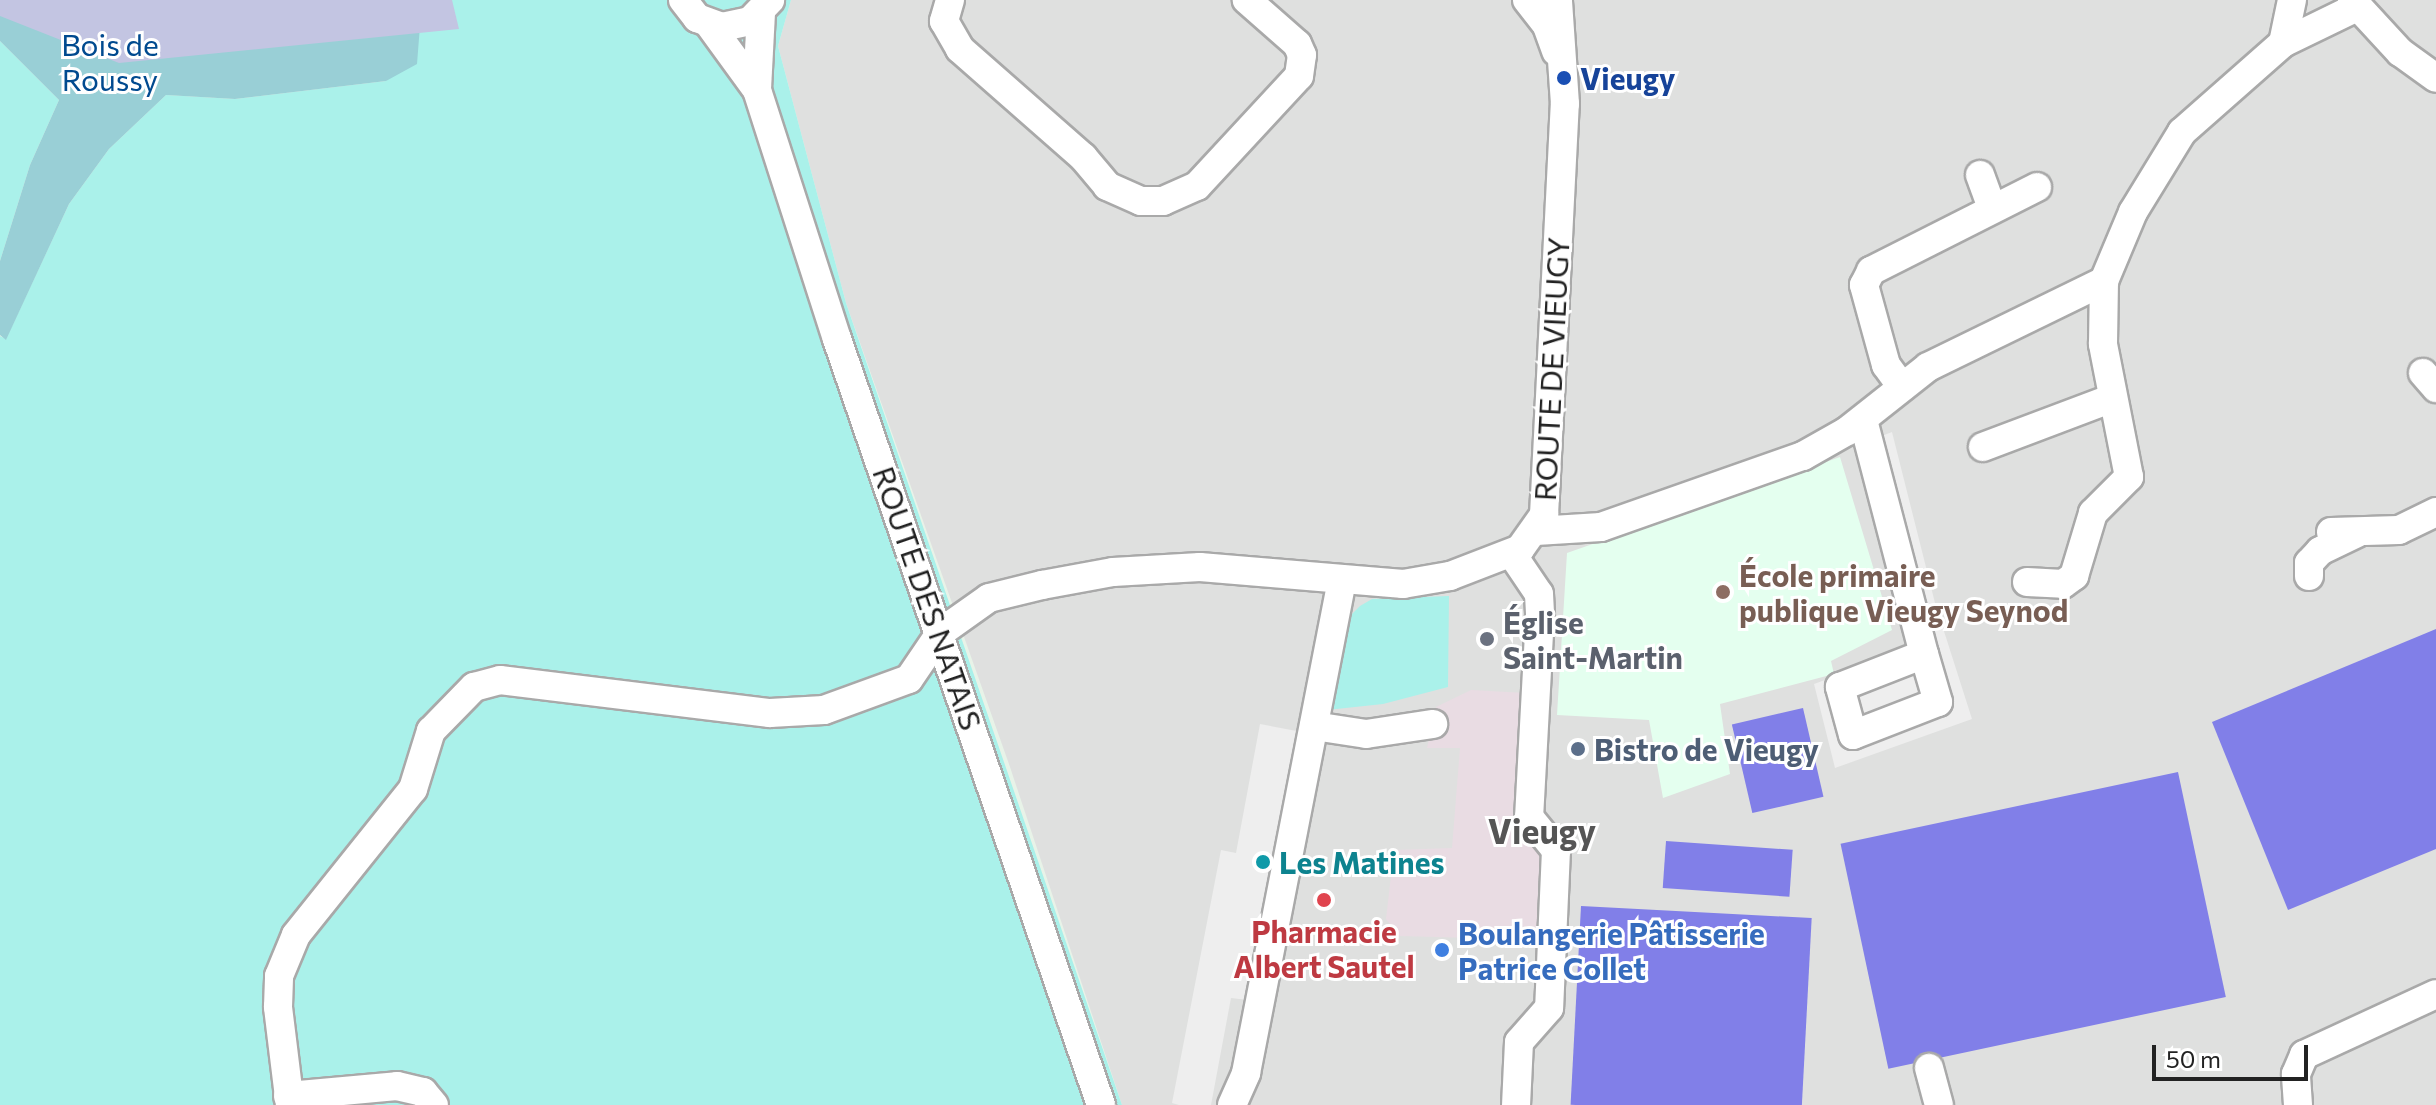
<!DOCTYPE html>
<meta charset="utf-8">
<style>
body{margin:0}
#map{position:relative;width:2436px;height:1105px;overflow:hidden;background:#e8f3e8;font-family:Commissioner,sans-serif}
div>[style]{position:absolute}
.residential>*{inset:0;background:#dfe0df}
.education>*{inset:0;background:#e4ffef}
.grass>*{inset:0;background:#aaf1ea}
.forest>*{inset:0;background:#99cfd6}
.wetland>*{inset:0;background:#c3c5e2}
.pitch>*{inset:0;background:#817fe8;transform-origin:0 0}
.parking>*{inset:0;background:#eee}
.plaza>*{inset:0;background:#e9dce3}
.roads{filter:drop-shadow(2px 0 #a9a9a9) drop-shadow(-2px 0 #a9a9a9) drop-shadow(0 2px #a9a9a9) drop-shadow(0 -2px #a9a9a9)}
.minor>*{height:28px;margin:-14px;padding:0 14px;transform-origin:14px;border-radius:14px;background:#fff}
.dots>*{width:22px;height:22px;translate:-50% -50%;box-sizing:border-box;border:4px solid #fff;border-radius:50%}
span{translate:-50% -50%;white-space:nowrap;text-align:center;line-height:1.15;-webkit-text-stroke:6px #fff;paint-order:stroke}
.park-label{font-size:30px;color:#004a8f}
.transit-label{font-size:30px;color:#164399;font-weight:700}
.left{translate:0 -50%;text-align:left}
.street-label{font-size:30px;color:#222}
.education-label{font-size:30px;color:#785e54;font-weight:700}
.worship-label{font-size:30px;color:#5b616d;font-weight:700}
.service-label{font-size:30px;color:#4e5e75;font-weight:700}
.culture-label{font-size:30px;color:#0d838f;font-weight:700}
.health-label{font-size:30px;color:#be3a42;font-weight:700}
.shop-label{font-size:30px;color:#366cbe;font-weight:700}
.quarter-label{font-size:34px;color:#555;font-weight:700}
.scale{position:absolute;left:2152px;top:1045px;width:156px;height:36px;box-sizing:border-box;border:4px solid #222;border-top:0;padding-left:10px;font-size:24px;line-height:28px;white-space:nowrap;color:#222;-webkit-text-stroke:6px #fff;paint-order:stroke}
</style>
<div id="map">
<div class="residential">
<div style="clip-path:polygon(791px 0,2436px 0,2436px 1105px,1122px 1105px,1010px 767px,846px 303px,778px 46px)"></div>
</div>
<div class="education">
<div style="clip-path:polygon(1840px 457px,1892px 630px,1831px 661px,1834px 674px,1720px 704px,1730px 774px,1663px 798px,1649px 720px,1557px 715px,1567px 553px)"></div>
</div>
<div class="grass">
<div style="clip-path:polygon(422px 0,791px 0,778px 46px,846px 303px,1122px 1105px,0 1105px,0 336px,6px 339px,69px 204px,109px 149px,166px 95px,235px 99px,386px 81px)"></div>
<div style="clip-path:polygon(0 41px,59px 100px,30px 165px,0 261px)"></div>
<div style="clip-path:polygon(1449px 596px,1448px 687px,1383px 704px,1327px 710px,1346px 620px,1360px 606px,1372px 599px)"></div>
</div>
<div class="forest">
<div style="clip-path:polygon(0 0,422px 0,417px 64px,386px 81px,235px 99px,166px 95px,109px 149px,69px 204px,6px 340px,0 335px,0 261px,30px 165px,59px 100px,0 41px)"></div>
</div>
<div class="wetland">
<div style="clip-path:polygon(0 0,452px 0,459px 29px,119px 63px,0 16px)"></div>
</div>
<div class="pitch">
<div style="clip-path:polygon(2436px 629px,2436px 849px,2288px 910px,2212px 722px)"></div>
<div style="left:1803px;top:708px;width:91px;height:73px;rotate:77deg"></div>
<div style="left:2178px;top:772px;width:230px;height:345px;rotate:78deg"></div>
<div style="left:1666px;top:841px;width:127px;height:47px;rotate:4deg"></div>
<div style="left:1581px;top:906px;width:231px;height:199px;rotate:3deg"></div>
</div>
<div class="parking">
<div style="clip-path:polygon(1892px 432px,1935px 603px,1972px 719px,1835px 768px,1814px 684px,1914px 647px,1861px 444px)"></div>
<div style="clip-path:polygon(1260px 724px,1302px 732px,1248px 1000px,1231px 998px,1211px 1105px,1179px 1105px,1172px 1103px,1221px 850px,1236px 853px)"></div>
</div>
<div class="plaza">
<div style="clip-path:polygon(1471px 690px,1527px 693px,1547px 852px,1545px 940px,1400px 936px,1386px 919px,1394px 850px,1452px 848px,1460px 748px,1427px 748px,1436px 707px)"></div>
</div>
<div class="roads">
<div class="minor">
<div style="left:683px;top:0;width:23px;rotate:52deg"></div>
<div style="left:697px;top:18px;width:27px;rotate:20deg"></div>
<div style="left:722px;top:27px;width:29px;rotate:-12deg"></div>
<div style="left:750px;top:21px;width:29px;rotate:-46deg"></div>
<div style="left:950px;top:0;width:22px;rotate:106deg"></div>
<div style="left:944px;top:21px;width:32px;rotate:60deg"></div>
<div style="left:960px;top:49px;width:164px;rotate:41.3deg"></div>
<div style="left:1083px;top:157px;width:38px;rotate:50deg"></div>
<div style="left:1107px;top:186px;width:37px;rotate:24deg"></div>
<div style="left:1141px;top:201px;width:22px"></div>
<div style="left:1163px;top:201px;width:37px;rotate:-24deg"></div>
<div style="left:1197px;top:186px;width:150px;rotate:-47.2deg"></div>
<div style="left:1299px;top:76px;width:21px;rotate:-82deg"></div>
<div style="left:1302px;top:55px;width:12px;rotate:-114deg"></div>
<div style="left:1297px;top:44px;width:67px;rotate:-138.7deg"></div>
<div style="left:1527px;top:0;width:33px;rotate:52deg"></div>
<div style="left:1547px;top:26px;width:27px;rotate:70deg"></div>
<div style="left:2352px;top:0;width:71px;rotate:47.3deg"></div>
<div style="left:2400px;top:52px;width:44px;rotate:35.8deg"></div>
<div style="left:709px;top:24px;width:82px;rotate:54deg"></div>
<div style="left:757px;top:90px;width:262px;rotate:72.2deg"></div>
<div style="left:837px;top:339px;width:810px;rotate:70.98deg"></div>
<div style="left:2283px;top:43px;width:44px;rotate:-78.2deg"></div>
<div style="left:757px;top:89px;width:76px;rotate:-87deg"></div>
<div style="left:1980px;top:175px;width:35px;rotate:70deg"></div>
<div style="left:2423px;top:373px;width:20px;rotate:49deg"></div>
<div style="left:1902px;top:387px;width:27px;rotate:-126deg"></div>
<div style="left:1886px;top:365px;width:83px;rotate:-105.4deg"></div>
<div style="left:1864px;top:285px;width:16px;rotate:-63deg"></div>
<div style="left:1871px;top:271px;width:186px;rotate:-26.8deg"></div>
<div style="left:1863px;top:420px;width:242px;rotate:75.4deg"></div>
<div style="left:1983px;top:447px;width:136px;rotate:-20.7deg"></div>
<div style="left:1536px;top:531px;width:65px;rotate:-3.5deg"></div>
<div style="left:1601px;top:527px;width:214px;rotate:-19.4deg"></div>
<div style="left:1803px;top:456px;width:51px;rotate:-29.6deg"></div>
<div style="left:1847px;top:431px;width:103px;rotate:-38.3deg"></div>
<div style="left:1928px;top:367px;width:196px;rotate:-26deg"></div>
<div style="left:2104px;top:281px;width:75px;rotate:-67.2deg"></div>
<div style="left:2133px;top:212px;width:94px;rotate:-58.5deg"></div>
<div style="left:2182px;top:132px;width:135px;rotate:-41.4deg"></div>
<div style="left:2283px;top:43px;width:82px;rotate:-25.9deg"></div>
<div style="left:2331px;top:532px;width:68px;rotate:-1.7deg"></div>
<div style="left:2399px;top:530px;width:41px;rotate:-25.9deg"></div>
<div style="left:1512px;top:554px;width:48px;rotate:56deg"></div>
<div style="left:1539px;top:594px;width:21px;rotate:87deg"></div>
<div style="left:1540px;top:615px;width:202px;rotate:93.1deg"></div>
<div style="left:1529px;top:817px;width:43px;rotate:50.7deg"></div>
<div style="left:1556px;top:850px;width:158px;rotate:92.5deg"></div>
<div style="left:1549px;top:1008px;width:45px;rotate:131.4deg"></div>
<div style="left:1519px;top:1042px;width:63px;rotate:92.7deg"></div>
<div style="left:2309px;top:576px;width:13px;rotate:-90deg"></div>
<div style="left:2309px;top:563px;width:16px;rotate:-47deg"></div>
<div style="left:2320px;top:551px;width:41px;rotate:-25.9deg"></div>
<div style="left:2027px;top:582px;width:36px;rotate:3deg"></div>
<div style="left:2063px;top:584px;width:14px;rotate:-36deg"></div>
<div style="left:2074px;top:576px;width:66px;rotate:-73.2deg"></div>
<div style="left:2093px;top:513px;width:51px;rotate:-45deg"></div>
<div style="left:2129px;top:477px;width:136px;rotate:-101.1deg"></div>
<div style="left:2103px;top:344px;width:63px;rotate:-89.1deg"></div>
<div style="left:1924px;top:654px;width:50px;rotate:73.7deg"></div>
<div style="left:1938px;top:702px;width:91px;rotate:158.8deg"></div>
<div style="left:1853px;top:735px;width:50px;rotate:-105.2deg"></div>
<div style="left:1840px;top:687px;width:90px;rotate:-21.4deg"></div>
<div style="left:1314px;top:726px;width:53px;rotate:8.7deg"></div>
<div style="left:1366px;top:734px;width:68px;rotate:-8.5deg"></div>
<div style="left:1929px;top:1068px;width:38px;rotate:75deg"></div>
<div style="left:288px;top:1096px;width:109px;rotate:-5.2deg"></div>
<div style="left:397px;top:1086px;width:27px;rotate:13deg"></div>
<div style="left:423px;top:1092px;width:17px;rotate:50deg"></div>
<div style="left:290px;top:1105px;width:99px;rotate:-97deg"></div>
<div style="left:278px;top:1007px;width:31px;rotate:-88deg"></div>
<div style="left:279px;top:976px;width:44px;rotate:-67.5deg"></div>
<div style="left:296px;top:935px;width:187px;rotate:-51.3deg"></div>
<div style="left:413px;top:789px;width:61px;rotate:-72.8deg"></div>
<div style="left:431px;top:731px;width:62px;rotate:-45.7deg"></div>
<div style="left:474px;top:687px;width:27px;rotate:-15deg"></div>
<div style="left:500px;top:680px;width:272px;rotate:7deg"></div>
<div style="left:770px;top:713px;width:54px;rotate:-3.2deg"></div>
<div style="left:824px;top:710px;width:90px;rotate:-20deg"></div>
<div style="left:909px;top:679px;width:57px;rotate:-55.8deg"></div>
<div style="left:941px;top:632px;width:59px;rotate:-35.3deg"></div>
<div style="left:989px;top:598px;width:55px;rotate:-13.8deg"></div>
<div style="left:1042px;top:585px;width:72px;rotate:-10.4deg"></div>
<div style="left:1113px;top:572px;width:87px;rotate:-3.3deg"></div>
<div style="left:1200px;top:567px;width:204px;rotate:4.8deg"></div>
<div style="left:1403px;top:584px;width:48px;rotate:-9.7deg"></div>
<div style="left:1450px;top:576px;width:75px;rotate:-21.1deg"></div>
<div style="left:1520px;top:549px;width:42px;rotate:-54.8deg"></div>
<div style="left:1544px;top:515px;width:412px;rotate:-87.1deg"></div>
<div style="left:1565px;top:104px;width:104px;rotate:-93.9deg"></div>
<div style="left:1232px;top:1105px;width:35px;rotate:-66deg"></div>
<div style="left:1246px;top:1073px;width:502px;rotate:-78.98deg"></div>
<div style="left:2298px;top:1105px;width:31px;rotate:-94deg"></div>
<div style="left:2296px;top:1074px;width:21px;rotate:-67deg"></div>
<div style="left:2304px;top:1055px;width:145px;rotate:-24.8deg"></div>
</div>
</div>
<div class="dots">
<div style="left:1564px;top:78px;background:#1a4fb4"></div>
<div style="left:1723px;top:592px;background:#8d6e63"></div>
<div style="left:1487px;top:639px;background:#6b7280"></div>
<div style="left:1578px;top:749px;background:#5c6f8a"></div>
<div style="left:1263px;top:862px;background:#0f9aa8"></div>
<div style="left:1324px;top:900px;background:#e0444e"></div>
<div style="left:1442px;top:950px;background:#3f7fe0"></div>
</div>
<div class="park-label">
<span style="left:110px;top:61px">Bois de<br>Roussy</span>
</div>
<div class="transit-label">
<span class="left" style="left:1580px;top:78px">Vieugy</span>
</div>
<div class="street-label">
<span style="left:1551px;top:369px;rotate:-87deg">ROUTE DE VIEUGY</span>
<span style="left:928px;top:598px;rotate:71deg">ROUTE DES NATAIS</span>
</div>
<div class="education-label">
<span class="left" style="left:1739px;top:592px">École primaire<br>publique Vieugy Seynod</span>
</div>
<div class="worship-label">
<span class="left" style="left:1503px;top:639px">Église<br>Saint-Martin</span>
</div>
<div class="service-label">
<span class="left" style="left:1594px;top:749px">Bistro de Vieugy</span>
</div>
<div class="culture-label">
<span class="left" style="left:1279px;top:862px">Les Matines</span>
</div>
<div class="health-label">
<span style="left:1324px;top:948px">Pharmacie<br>Albert Sautel</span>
</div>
<div class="shop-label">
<span class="left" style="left:1458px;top:950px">Boulangerie Pâtisserie<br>Patrice Collet</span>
</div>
<div class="quarter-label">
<span style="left:1542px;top:831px">Vieugy</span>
</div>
<div class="scale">50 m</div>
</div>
